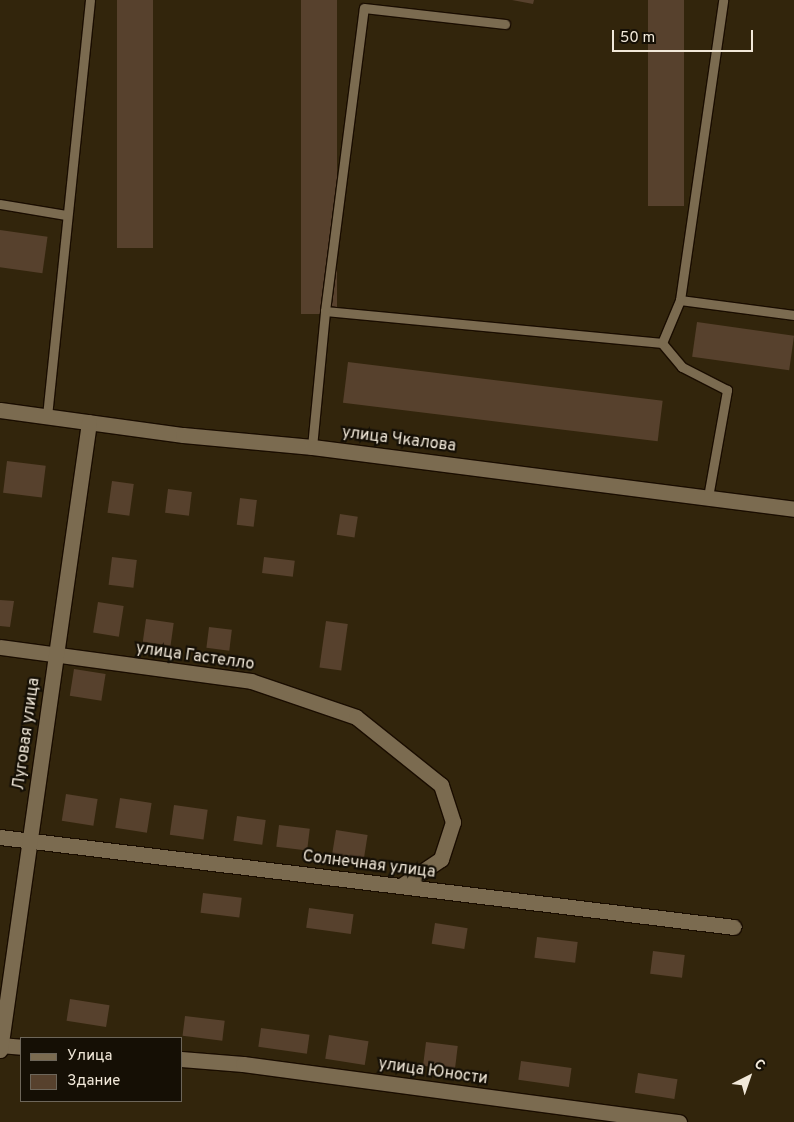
<!DOCTYPE html>
<meta charset="utf-8">
<style>
body{margin:0}
#map{position:relative;width:794px;height:1122px;overflow:hidden;background:#32250c;font-family:Overpass,sans-serif}
div>[style]{position:absolute}
.building>*{inset:0;background:#57412d;transform-origin:0 0}
.roads{filter:drop-shadow(1px 0 #1a0d00) drop-shadow(-1px 0 #1a0d00) drop-shadow(0 1px #1a0d00) drop-shadow(0 -1px #1a0d00)}
.lane>*{height:9px;margin:-4.5px;padding:0 4.5px;transform-origin:4.5px;border-radius:4.5px;background:#7b6b50}
.street>*{height:15px;margin:-7.5px;padding:0 7.5px;transform-origin:7.5px;border-radius:7.5px;background:#7b6b50}
span{translate:-50% -50%;white-space:nowrap;text-align:center;line-height:1.15;-webkit-text-stroke:4.5px #150f05;paint-order:stroke}
.street-label{font-size:16px;color:#f1e8d9}
.legend{position:absolute;left:20px;top:1037px;width:162px;height:65px;box-sizing:border-box;background:#150f05;border:1px solid #6d665a;margin:0;padding:6px 9px;list-style:none;font-size:15px;color:#f1e8d9}
.legend li{display:flex;align-items:center;gap:10px;height:25px}
.legend b{width:25px;border:1px solid #6d665a}
.north{position:absolute;left:724px;top:1052px;width:50px;height:50px;-webkit-text-stroke:4px #150f05;paint-order:stroke;rotate:41deg;font-size:14px;font-weight:700;line-height:20px;text-align:center;color:#f1e8d9}
.north::after{content:'';display:block;margin:auto;width:18px;height:22px;background:#f1e8d9;clip-path:polygon(50% 0,100% 100%,50% 72%,0 100%)}
.scale{position:absolute;left:612px;top:30px;width:141px;height:22px;box-sizing:border-box;border:2px solid #f1e8d9;border-top:0;padding-left:6px;font-size:15px;line-height:18px;white-space:nowrap;color:#f1e8d9;-webkit-text-stroke:4px #150f05;paint-order:stroke}
</style>
<div id="map">
<div class="building">
<div style="left:117px;top:0;width:36px;height:248px"></div>
<div style="left:301px;top:0;width:36px;height:314px"></div>
<div style="clip-path:polygon(512px 0,534px 0,533px 4px)"></div>
<div style="left:648px;top:0;width:36px;height:206px"></div>
<div style="left:0;top:230px;width:48px;height:37px;rotate:8deg"></div>
<div style="left:697px;top:322px;width:98px;height:35px;rotate:8deg"></div>
<div style="left:348px;top:362px;width:317px;height:41px;rotate:7deg"></div>
<div style="left:7px;top:461px;width:39px;height:32px;rotate:7deg"></div>
<div style="left:112px;top:481px;width:22px;height:32px;rotate:8deg"></div>
<div style="left:168px;top:489px;width:24px;height:24px;rotate:7deg"></div>
<div style="left:240px;top:498px;width:17px;height:27px;rotate:7deg"></div>
<div style="left:340px;top:514px;width:18px;height:21px;rotate:9deg"></div>
<div style="left:112px;top:557px;width:25px;height:28px;rotate:7deg"></div>
<div style="left:264px;top:557px;width:31px;height:16px;rotate:7deg"></div>
<div style="clip-path:polygon(0 600px,14px 601px,10px 627px,0 626px)"></div>
<div style="left:98px;top:602px;width:26px;height:31px;rotate:9deg"></div>
<div style="left:146px;top:619px;width:28px;height:23px;rotate:8deg"></div>
<div style="left:326px;top:621px;width:22px;height:47px;rotate:8deg"></div>
<div style="left:209px;top:627px;width:23px;height:21px;rotate:7deg"></div>
<div style="left:74px;top:669px;width:32px;height:27px;rotate:9deg"></div>
<div style="left:66px;top:794px;width:32px;height:27px;rotate:9deg"></div>
<div style="left:120px;top:798px;width:32px;height:30px;rotate:9deg"></div>
<div style="left:174px;top:805px;width:34px;height:30px;rotate:8deg"></div>
<div style="left:237px;top:816px;width:29px;height:25px;rotate:8deg"></div>
<div style="left:279px;top:825px;width:31px;height:22px;rotate:7deg"></div>
<div style="left:336px;top:830px;width:32px;height:27px;rotate:9deg"></div>
<div style="left:203px;top:893px;width:39px;height:20px;rotate:7deg"></div>
<div style="left:309px;top:908px;width:45px;height:20px;rotate:8deg"></div>
<div style="left:435px;top:923px;width:33px;height:21px;rotate:9deg"></div>
<div style="left:537px;top:937px;width:41px;height:21px;rotate:7deg"></div>
<div style="left:653px;top:951px;width:32px;height:23px;rotate:7deg"></div>
<div style="left:70px;top:999px;width:40px;height:22px;rotate:9deg"></div>
<div style="left:185px;top:1016px;width:40px;height:20px;rotate:7deg"></div>
<div style="left:261px;top:1028px;width:49px;height:19px;rotate:8deg"></div>
<div style="left:329px;top:1035px;width:40px;height:24px;rotate:9deg"></div>
<div style="left:426px;top:1042px;width:32px;height:24px;rotate:7deg"></div>
<div style="left:521px;top:1061px;width:51px;height:19px;rotate:8deg"></div>
<div style="left:638px;top:1073px;width:40px;height:20px;rotate:9deg"></div>
</div>
<div class="roads">
<div class="lane">
<div style="left:0;top:204px;width:67px;rotate:9.5deg"></div>
<div style="left:680px;top:300px;width:115px;rotate:7.5deg"></div>
<div style="left:325px;top:311px;width:339px;rotate:5.4deg"></div>
<div style="left:47px;top:416px;width:418px;rotate:-84.1deg"></div>
<div style="left:312px;top:447px;width:137px;rotate:-84.5deg"></div>
<div style="left:325px;top:311px;width:305px;rotate:-82.7deg"></div>
<div style="left:364px;top:8px;width:142px;rotate:6.5deg"></div>
<div style="left:708px;top:497px;width:109px;rotate:-79.9deg"></div>
<div style="left:727px;top:390px;width:51px;rotate:-152.9deg"></div>
<div style="left:682px;top:367px;width:31px;rotate:-130deg"></div>
<div style="left:662px;top:343px;width:47px;rotate:-67.3deg"></div>
<div style="left:680px;top:300px;width:303px;rotate:-81.8deg"></div>
</div>
<div class="street">
<div style="left:0;top:410px;width:185px;rotate:7.8deg"></div>
<div style="left:183px;top:435px;width:130px;rotate:5.3deg"></div>
<div style="left:312px;top:447px;width:486px;rotate:7.3deg"></div>
<div style="left:0;top:647px;width:253px;rotate:7.7deg"></div>
<div style="left:251px;top:681px;width:111px;rotate:18.9deg"></div>
<div style="left:356px;top:717px;width:109px;rotate:38.7deg"></div>
<div style="left:441px;top:785px;width:39px;rotate:72deg"></div>
<div style="left:453px;top:822px;width:39px;rotate:108deg"></div>
<div style="left:441px;top:859px;width:48px;rotate:146deg"></div>
<div style="left:0;top:837px;width:739px;rotate:6.99deg"></div>
<div style="left:0;top:1045px;width:21px;rotate:5deg"></div>
<div style="left:0;top:1050px;width:634px;rotate:-81.93deg"></div>
<div style="left:181px;top:1059px;width:62px;rotate:4.6deg"></div>
<div style="left:243px;top:1064px;width:440px;rotate:7.6deg"></div>
</div>
</div>
<div class="street-label">
<span style="left:399px;top:440px;rotate:7deg">улица Чкалова</span>
<span style="left:195px;top:657px;rotate:8deg">улица Гастелло</span>
<span style="left:27px;top:734px;rotate:-82deg">Луговая улица</span>
<span style="left:369px;top:865px;rotate:7deg">Солнечная улица</span>
<span style="left:433px;top:1072px;rotate:8deg">улица Юности</span>
</div>
<ul class="legend">
<li><b style="height:6px;background:#7b6b50"></b>Улица</li>
<li><b style="height:14px;background:#57412d"></b>Здание</li>
</ul>
<div class="north">С</div>
<div class="scale">50 m</div>
</div>
